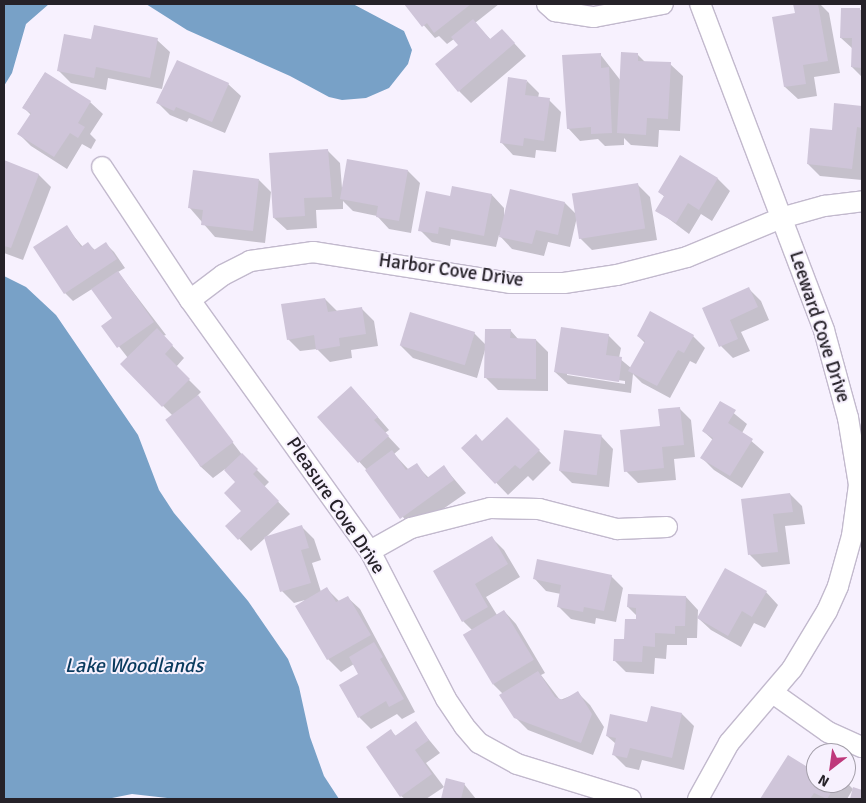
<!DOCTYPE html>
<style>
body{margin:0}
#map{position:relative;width:866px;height:803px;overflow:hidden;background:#f7f1fe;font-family:Signika,sans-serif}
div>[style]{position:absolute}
.water>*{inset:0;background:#78a1c7}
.shadow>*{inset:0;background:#0003}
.building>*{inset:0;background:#cfc5d9;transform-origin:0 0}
.roads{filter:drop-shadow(1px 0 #c2b9cd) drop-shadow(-1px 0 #c2b9cd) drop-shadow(0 1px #c2b9cd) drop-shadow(0 -1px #c2b9cd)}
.street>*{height:20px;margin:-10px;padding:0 10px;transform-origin:10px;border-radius:10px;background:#fff}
span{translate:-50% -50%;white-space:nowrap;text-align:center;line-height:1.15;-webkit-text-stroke:4px #f7f1fe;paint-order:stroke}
.street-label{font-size:19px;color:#262229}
.water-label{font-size:20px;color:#093a5e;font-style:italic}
.frame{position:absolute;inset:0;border:5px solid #262229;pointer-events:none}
.north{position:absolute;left:806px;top:743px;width:50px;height:50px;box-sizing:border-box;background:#f7f1fe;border:1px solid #a39ea9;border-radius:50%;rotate:210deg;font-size:14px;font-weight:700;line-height:20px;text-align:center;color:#262229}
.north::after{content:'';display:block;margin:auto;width:18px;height:22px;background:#be387b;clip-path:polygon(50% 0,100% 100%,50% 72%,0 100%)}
</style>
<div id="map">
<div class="water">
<div style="clip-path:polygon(4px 4px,49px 4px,26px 24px,12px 73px,4px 86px)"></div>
<div style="clip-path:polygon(146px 4px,353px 4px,404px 31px,412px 50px,408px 64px,389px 88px,366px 98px,342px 100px,329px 97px,290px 76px,187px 30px)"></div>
<div style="clip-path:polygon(4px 276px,26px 287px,56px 315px,138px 435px,159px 490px,174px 513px,248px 601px,288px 659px,299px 687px,310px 737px,324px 776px,339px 799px,176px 799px,132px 794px,107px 799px,4px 799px)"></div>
</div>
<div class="shadow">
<div style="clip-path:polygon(405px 4px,499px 4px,475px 23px,491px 40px,514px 43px,526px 56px,471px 103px,459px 91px,459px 45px,454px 39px,447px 44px,439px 36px,435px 38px)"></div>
<div style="clip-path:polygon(794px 4px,820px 4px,829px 13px,840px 73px,814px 77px,817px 96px,798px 99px,785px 87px,774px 18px,796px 14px)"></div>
<div style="clip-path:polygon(862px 4px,862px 77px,852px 67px,853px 49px,841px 38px,842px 9px,861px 10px)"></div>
<div style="clip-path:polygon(92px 40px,157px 40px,170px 52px,162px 89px,108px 78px,106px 90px,71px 83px,58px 70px)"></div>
<div style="clip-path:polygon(600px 54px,621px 81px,637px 54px,645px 62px,670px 64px,683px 76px,680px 131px,659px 130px,658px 147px,631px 145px,624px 138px,624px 145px,605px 146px,598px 139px,580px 141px,568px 128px)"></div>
<div style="clip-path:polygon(45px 73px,90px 102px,103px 114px,90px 134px,96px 140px,91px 149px,82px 144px,67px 169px,31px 146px,19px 134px,31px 115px,23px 107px)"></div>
<div style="clip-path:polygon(527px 81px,539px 93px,538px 98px,549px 100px,561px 112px,556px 152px,536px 150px,535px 158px,513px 155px,501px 142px)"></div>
<div style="clip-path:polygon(228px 84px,241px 96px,225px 133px,189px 118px,187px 122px,170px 115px,158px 103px)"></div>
<div style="clip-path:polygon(836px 104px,862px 107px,862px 180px,820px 176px,808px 164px,833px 131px)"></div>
<div style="clip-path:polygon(328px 151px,340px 163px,342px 188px,408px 171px,420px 183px,411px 233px,389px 229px,377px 216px,353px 211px,343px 201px,343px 209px,316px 210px,317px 228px,287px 230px,274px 218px)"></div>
<div style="clip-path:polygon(680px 157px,718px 179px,730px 191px,712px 221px,701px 214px,689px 234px,657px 210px,665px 197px,659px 192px)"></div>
<div style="clip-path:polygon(4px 162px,39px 175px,51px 187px,23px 260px,4px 253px)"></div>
<div style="clip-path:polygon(259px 180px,271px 192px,265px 243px,215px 237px,189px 207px)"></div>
<div style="clip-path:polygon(637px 184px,650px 197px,657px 240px,592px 250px,580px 238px,577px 217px,570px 247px,548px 242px,544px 256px,512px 249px,499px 235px,496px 247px,451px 239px,450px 246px,432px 242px,420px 230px,451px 198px,492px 195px,504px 208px,504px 220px,565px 203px,576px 214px)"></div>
<div style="clip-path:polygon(66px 227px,83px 247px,88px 244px,95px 250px,106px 244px,114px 252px,125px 268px,118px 272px,166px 335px,163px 336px,184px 358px,176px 367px,201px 392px,197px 396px,243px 456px,269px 482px,264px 487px,290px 514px,265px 538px,302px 527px,314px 539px,321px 560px,312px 563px,321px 592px,326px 588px,340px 602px,347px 597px,360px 609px,415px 712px,402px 719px,397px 714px,371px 729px,359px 717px,360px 674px,354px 664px,341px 672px,328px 659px,297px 606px,305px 600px,294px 603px,282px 591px,265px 538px,251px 551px,227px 526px,243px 511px,237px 482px,225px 469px,213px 478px,200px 466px,172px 415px,122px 364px,128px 358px,103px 326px,113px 318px,92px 289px,73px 301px,65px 293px)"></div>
<div style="clip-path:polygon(749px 289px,761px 301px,769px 320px,741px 332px,750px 351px,733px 358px,721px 346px,704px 308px)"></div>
<div style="clip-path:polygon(325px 299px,337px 311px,361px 308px,374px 321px,378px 346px,351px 350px,352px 358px,330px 362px,317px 349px,300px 351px,288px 339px)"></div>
<div style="clip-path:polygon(510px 330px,519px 340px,536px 340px,548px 352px,548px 391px,498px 390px,486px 378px,485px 350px,477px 378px,413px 358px,401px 346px,474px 333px,486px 345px)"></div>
<div style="clip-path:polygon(evenodd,608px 335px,621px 348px,619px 358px,631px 368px,645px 343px,638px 336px,693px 336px,705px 348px,696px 364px,690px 361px,670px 398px,642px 383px,633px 374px,631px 393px,568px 384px,555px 372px,608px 335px,567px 373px,625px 381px,625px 384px,567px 375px,567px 373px)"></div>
<div style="clip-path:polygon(363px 400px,389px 430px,385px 433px,400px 449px,394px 454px,409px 470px,416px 465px,429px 478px,444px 467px,466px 493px,413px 530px,366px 469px,318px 417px)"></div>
<div style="clip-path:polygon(720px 402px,747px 424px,742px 433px,764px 452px,742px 488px,714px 470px,702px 458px,713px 440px,703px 431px)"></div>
<div style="clip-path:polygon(679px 408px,691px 420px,695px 457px,674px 459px,676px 480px,638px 483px,626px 471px)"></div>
<div style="clip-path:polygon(507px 418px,551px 463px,533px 481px,528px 476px,508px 495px,463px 448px,482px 442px)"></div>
<div style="clip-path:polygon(601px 436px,613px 449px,609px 487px,572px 483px,560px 471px)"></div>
<div style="clip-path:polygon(790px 494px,802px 506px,805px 524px,785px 526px,790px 564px,762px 567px,750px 555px,743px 500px)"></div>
<div style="clip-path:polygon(492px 538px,504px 550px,520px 577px,486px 597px,497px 615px,504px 611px,516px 624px,545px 673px,541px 675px,560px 700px,578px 693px,590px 705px,604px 727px,593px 755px,528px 730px,515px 717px,503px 694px,493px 684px,472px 630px,463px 621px,434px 571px)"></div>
<div style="clip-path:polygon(611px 576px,623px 588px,616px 622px,596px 618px,595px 624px,571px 619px,558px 606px,561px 594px,546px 591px,534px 578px)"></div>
<div style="clip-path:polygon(766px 592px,778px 605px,765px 628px,754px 623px,741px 647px,711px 630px,698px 618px)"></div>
<div style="clip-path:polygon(686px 597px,698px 610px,697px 638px,687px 638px,687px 645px,667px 645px,666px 659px,655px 658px,654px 674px,626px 672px,614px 660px,637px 620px,637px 616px,628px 607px)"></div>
<div style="clip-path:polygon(682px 714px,694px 726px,684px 770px,642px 760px,639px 770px,626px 767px,614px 755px,616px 744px,607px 736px)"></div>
<div style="clip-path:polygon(415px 723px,440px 753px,426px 763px,444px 787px,426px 799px,405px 799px,401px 796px,391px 731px,396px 736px)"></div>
<div style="clip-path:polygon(788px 757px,814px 773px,816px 770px,816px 783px,846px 782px,853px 789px,847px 799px,762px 799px)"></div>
<div style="clip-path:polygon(447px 780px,464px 784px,476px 799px,442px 799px)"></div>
</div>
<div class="building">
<div style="clip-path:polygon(404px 4px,471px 4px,434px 33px,427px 23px,422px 27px)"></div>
<div style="clip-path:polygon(793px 4px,818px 4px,828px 61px,803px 65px,806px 84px,784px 87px,772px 17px,795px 13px)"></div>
<div style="clip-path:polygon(860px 4px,862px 68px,851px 67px,852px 38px,840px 38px,841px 8px,860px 8px)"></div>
<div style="clip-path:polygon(473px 19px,490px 39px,502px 29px,515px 43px,458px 92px,435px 64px,458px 45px,451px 37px)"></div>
<div style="clip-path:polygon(94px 25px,158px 38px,150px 78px,96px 67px,94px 78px,57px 71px,64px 34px,91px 39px)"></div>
<div style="clip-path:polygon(621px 52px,638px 53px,638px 61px,671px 62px,668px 119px,647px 118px,646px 135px,617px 133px)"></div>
<div style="clip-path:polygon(601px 53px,601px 68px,609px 67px,612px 133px,591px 134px,591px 127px,567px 129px,562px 55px)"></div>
<div style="clip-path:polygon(177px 60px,229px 83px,212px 122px,176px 107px,174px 111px,156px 103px)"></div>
<div style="clip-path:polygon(45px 72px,91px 101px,78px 123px,85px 127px,78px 138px,70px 133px,54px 157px,17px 134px,31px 113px,22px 108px)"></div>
<div style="clip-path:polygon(508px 77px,527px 80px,525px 95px,550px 98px,544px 141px,524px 138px,523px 146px,500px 143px)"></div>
<div style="clip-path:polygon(834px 103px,862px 106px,862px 128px,857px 127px,852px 169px,807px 164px,810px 128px,832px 130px)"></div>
<div style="clip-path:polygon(328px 149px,332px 197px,304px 198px,305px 216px,273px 218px,269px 153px)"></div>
<div style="clip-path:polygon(680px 155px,718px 178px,699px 210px,688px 203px,676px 223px,655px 211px,664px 196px,658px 192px)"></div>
<div style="clip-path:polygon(347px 159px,408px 170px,399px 221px,376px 217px,378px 206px,340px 199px)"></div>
<div style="clip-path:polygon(4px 160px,39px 174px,11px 248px,4px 246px)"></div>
<div style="clip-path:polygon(193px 170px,259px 179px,253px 231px,201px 225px,203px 210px,188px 208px)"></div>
<div style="left:638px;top:183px;width:46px;height:67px;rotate:81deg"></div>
<div style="clip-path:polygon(452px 186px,492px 194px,484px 236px,439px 227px,438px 234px,418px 231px,426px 191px,450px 196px)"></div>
<div style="clip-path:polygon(510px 189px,565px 202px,558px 235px,536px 230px,532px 244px,499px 237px)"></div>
<div style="clip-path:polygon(67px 225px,81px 247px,88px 242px,94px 250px,106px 242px,117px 259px,64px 294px,33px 247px)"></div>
<div style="clip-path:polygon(118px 271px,154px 322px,117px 348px,101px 326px,112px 318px,91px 289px)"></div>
<div style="clip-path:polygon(749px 287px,758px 307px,730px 320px,738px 339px,719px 347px,702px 308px)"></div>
<div style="clip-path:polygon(325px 298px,328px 312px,362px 307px,366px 334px,339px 338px,340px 346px,316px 350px,314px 335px,287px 340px,281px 304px)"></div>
<div style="clip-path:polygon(650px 311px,694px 335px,684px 353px,678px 350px,657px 386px,628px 371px,645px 341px,637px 336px)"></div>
<div style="left:410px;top:312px;width:68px;height:35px;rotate:17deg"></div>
<div style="clip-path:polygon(561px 327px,609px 334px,606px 355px,622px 357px,619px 382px,554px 372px)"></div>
<div style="clip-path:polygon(157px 328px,173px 345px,165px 354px,190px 379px,162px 407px,120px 364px)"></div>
<div style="clip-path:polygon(485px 329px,511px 329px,510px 338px,536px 339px,536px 379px,484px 378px)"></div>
<div style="clip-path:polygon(351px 386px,378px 417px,374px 420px,389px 436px,358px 463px,317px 417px)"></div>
<div style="left:198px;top:395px;width:59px;height:41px;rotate:53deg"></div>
<div style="clip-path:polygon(720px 401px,736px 410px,728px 423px,753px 439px,730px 476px,700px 458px,713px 438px,702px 431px)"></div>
<div style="clip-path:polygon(680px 407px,684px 445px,662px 447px,664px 468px,624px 472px,620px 430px,660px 426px,658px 409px)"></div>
<div style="clip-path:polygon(507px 417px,540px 450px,520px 469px,515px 465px,495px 484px,461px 448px,476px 434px,482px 441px)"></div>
<div style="left:564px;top:430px;width:38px;height:41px;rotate:7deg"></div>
<div style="clip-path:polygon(392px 450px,406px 470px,417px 463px,427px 478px,444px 465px,454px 480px,400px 519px,365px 470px)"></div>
<div style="clip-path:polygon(242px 453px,258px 469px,253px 474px,279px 501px,238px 540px,225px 526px,241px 511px,224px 493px,235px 482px,224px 470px)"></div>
<div style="clip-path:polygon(790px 493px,793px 512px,773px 514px,778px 552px,748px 555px,741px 499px)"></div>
<div style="clip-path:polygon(302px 525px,309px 548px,301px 550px,311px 583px,280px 592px,264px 537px)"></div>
<div style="clip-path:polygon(492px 536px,508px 564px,475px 584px,488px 607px,462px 622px,433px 571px)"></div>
<div style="clip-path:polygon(537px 559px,612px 575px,604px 611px,584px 607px,583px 612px,557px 607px,561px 585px,533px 579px)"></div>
<div style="clip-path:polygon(725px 568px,767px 591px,752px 617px,742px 611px,728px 636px,697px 618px)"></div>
<div style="clip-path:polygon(327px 587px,336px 602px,348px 596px,371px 635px,327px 660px,295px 606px)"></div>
<div style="clip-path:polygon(628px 594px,686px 596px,685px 626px,675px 626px,675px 634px,655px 633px,655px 647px,643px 646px,642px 662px,613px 661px,614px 639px,624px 639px,625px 619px,636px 619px,636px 608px,627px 607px)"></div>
<div style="left:504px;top:610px;width:58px;height:48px;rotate:59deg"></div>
<div style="clip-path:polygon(374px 642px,383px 657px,380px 659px,404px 699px,389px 707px,386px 701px,358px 718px,339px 685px,358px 674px,349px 657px)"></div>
<div style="clip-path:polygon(538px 671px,555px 697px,563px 700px,578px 691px,592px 714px,581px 743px,514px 718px,499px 695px)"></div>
<div style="clip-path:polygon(651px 706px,682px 713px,672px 758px,630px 748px,627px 758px,612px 755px,616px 738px,606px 736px,610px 714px,647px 722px)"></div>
<div style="clip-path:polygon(416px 721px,429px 740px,415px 750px,432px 774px,400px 797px,366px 747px,391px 729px,395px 736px)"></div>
<div style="clip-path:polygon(788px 755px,814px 771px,816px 767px,816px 783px,837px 783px,827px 799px,814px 793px,810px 799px,760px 799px)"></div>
<div style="clip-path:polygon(446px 778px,465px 783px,461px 799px,441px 799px)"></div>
<div style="clip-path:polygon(853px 787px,862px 790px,862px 799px,850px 799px)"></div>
</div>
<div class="roads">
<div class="street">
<div style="left:547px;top:4px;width:11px;rotate:41deg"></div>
<div style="left:555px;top:11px;width:39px;rotate:9deg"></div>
<div style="left:594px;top:17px;width:70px;rotate:-10.7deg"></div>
<div style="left:102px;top:167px;width:159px;rotate:56.5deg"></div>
<div style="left:190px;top:300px;width:309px;rotate:54.4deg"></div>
<div style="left:370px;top:551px;width:166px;rotate:62.8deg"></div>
<div style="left:446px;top:699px;width:32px;rotate:56deg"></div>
<div style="left:464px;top:726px;width:23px;rotate:49deg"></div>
<div style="left:479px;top:743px;width:43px;rotate:28.9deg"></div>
<div style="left:517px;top:764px;width:119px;rotate:17.1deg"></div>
<div style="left:190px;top:300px;width:41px;rotate:-37.1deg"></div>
<div style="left:223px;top:275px;width:30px;rotate:-27deg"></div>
<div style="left:250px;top:261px;width:64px;rotate:-8.1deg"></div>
<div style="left:313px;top:252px;width:199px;rotate:8.9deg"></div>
<div style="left:510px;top:283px;width:54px"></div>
<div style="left:564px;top:283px;width:54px;rotate:-8.6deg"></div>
<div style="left:617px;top:275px;width:72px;rotate:-14.4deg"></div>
<div style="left:687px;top:257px;width:102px;rotate:-22.5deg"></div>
<div style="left:781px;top:218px;width:45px;rotate:-15.6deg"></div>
<div style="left:824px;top:206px;width:38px;rotate:-7deg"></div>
<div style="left:370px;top:551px;width:47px;rotate:-29.3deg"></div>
<div style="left:411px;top:528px;width:81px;rotate:-14.2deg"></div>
<div style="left:490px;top:508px;width:49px;rotate:1.2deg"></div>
<div style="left:539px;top:509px;width:81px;rotate:14.4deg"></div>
<div style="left:617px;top:529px;width:50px;rotate:-2.3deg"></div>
<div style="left:773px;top:693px;width:67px;rotate:35.3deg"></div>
<div style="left:828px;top:732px;width:37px;rotate:24deg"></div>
<div style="left:698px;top:799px;width:64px;rotate:-61deg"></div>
<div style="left:729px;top:743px;width:97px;rotate:-49.6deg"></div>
<div style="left:792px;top:669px;width:68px;rotate:-58.9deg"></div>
<div style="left:827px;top:611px;width:27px;rotate:-66deg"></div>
<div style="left:838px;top:586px;width:52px;rotate:-74.4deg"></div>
<div style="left:852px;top:536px;width:51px;rotate:-82.2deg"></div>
<div style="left:859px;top:485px;width:68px;rotate:-99.3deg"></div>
<div style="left:848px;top:418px;width:91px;rotate:-105.3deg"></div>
<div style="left:824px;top:330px;width:349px;rotate:-110.8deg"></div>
</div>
</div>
<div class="street-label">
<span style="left:451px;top:271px;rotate:8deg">Harbor Cove Drive</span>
<span style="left:819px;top:327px;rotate:72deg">Leeward Cove Drive</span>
<span style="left:335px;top:506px;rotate:56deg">Pleasure Cove Drive</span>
</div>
<div class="water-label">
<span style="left:134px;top:665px">Lake Woodlands</span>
</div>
<div class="frame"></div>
<div class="north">N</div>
</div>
